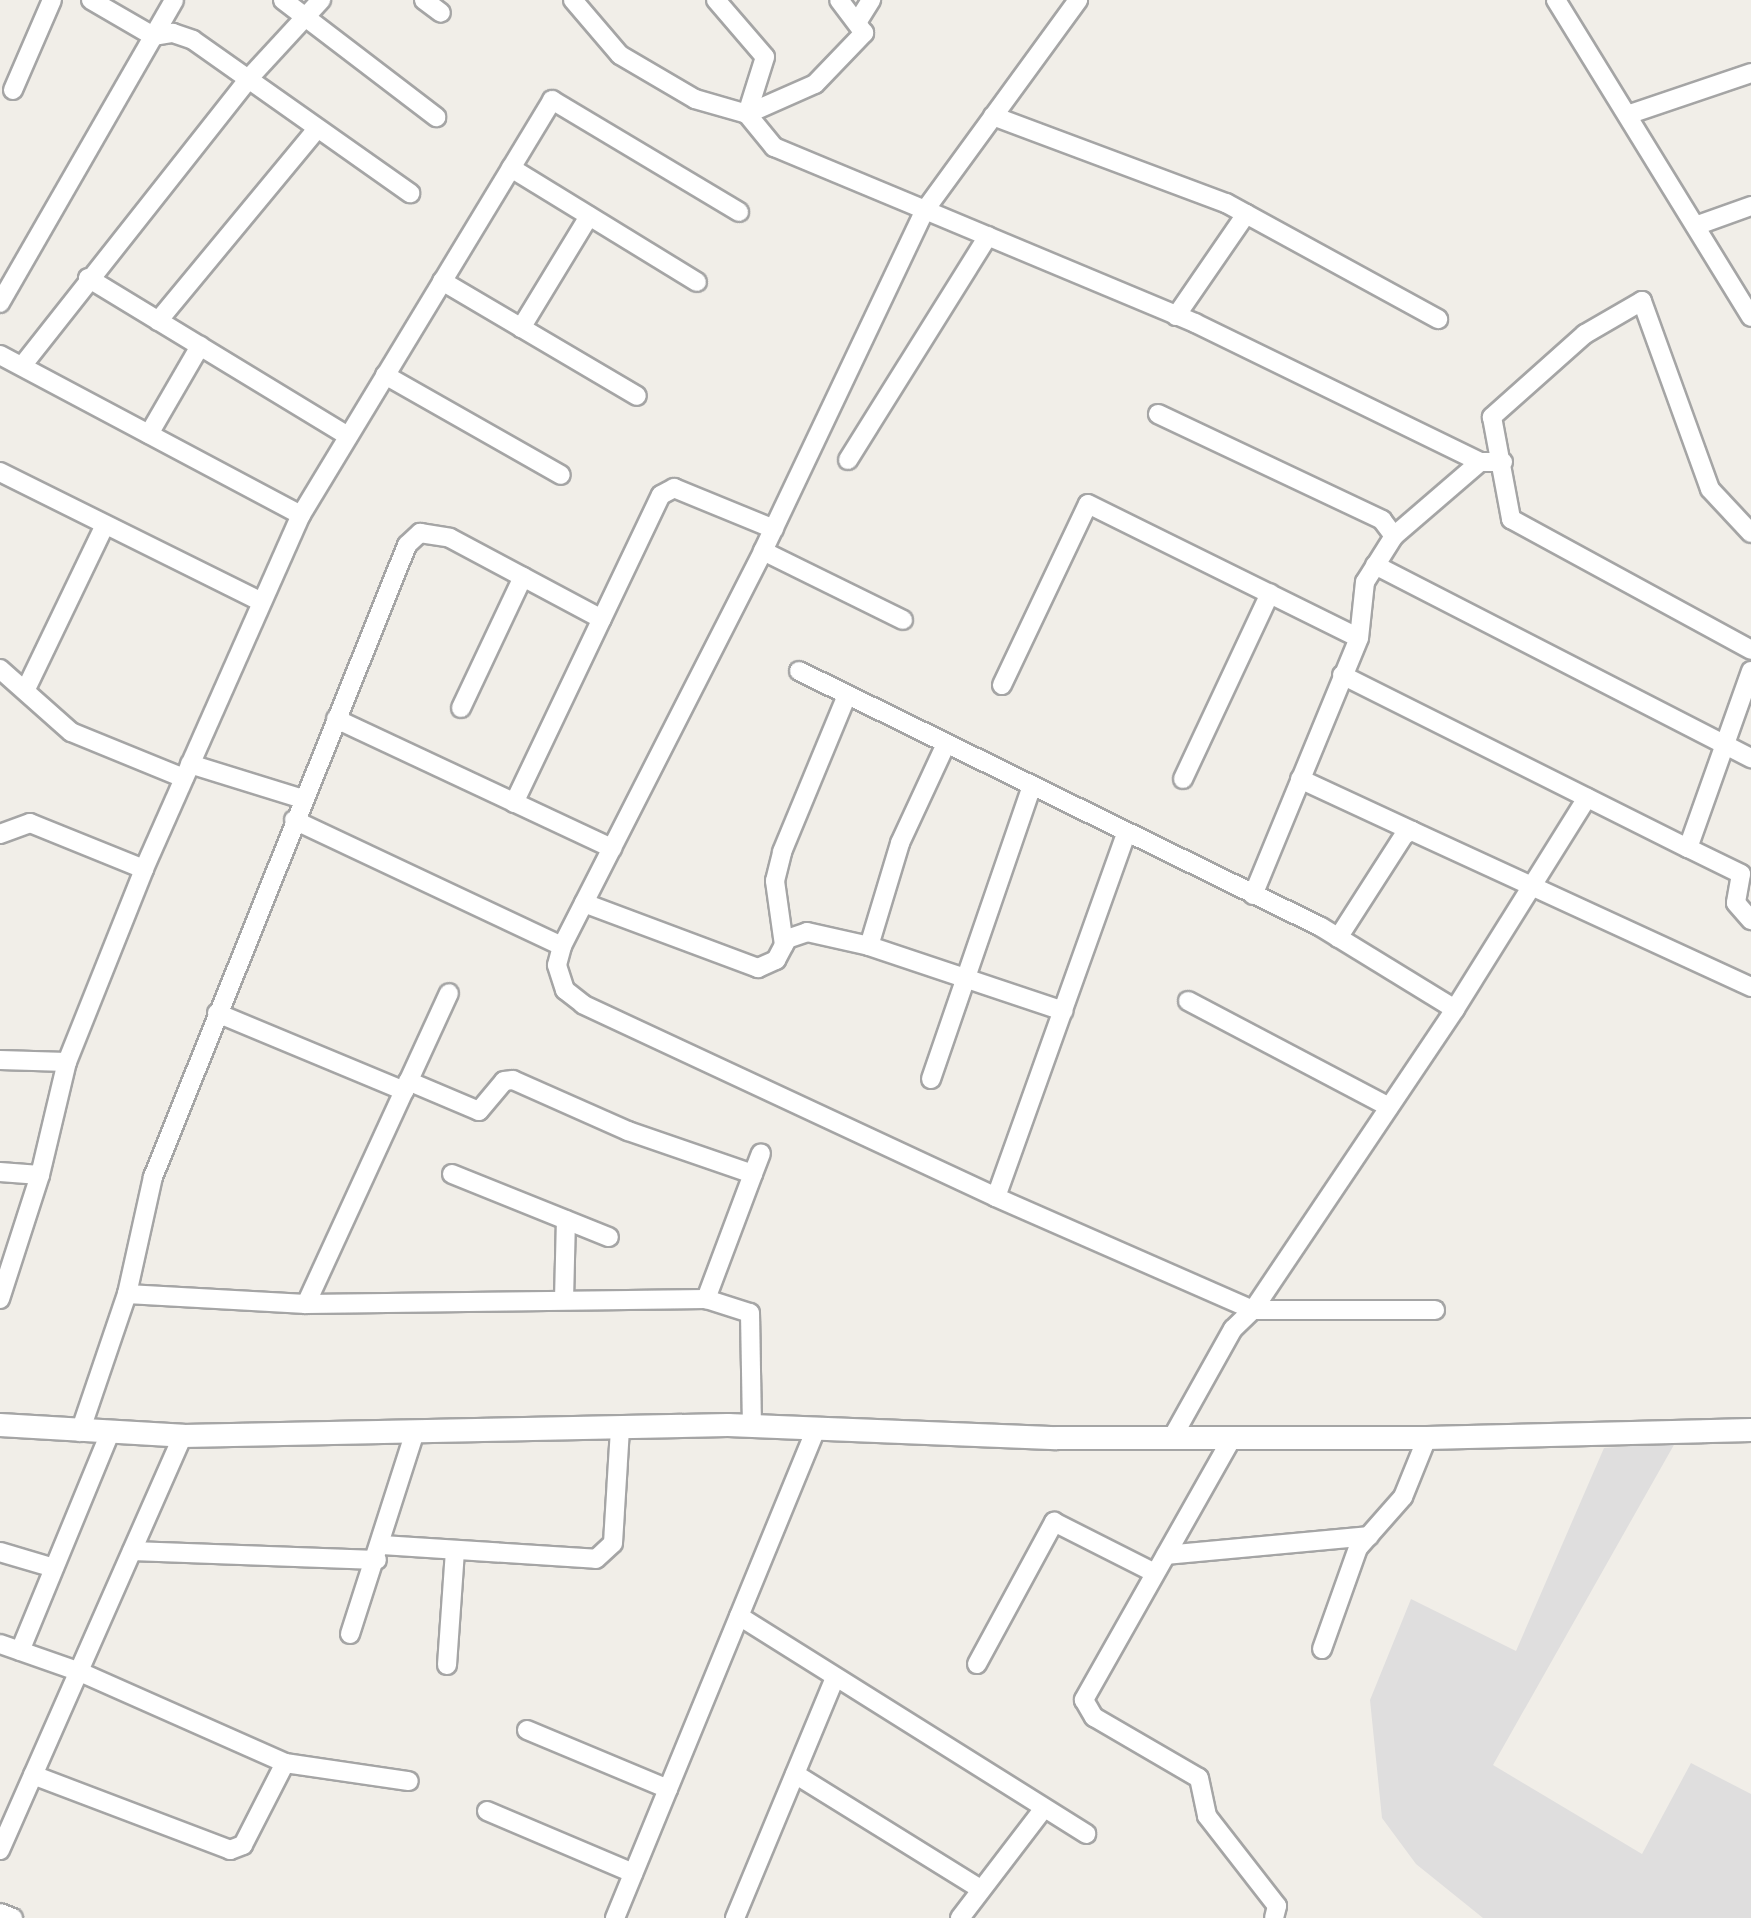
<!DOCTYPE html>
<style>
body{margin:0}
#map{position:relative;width:1751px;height:1918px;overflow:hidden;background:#f1eee8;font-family:"Sofia Sans Condensed",sans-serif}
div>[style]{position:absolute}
.residential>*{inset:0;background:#dfdede}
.roads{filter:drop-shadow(2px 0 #a5a5a5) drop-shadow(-2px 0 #a5a5a5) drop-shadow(0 2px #a5a5a5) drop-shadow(0 -2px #a5a5a5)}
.minor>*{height:18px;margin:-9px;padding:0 9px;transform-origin:9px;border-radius:9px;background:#fff}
.tertiary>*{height:22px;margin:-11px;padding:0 11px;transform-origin:11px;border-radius:11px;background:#fff}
span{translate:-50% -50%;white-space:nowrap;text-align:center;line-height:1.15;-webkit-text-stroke:8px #fff;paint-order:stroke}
</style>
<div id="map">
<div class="residential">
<div style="clip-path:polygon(1675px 1443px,1493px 1765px,1642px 1854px,1691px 1763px,1751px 1794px,1751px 1918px,1483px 1918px,1416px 1864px,1382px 1818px,1370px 1700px,1411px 1599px,1516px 1651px,1604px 1448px)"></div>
</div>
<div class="roads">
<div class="minor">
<div style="left:91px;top:0;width:72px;rotate:30.1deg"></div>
<div style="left:153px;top:36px;width:20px;rotate:-9deg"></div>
<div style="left:173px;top:33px;width:21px;rotate:19deg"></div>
<div style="left:193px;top:40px;width:266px;rotate:35.2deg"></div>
<div style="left:283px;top:0;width:193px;rotate:37.4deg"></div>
<div style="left:424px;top:0;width:21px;rotate:37deg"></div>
<div style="left:573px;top:0;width:72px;rotate:49.5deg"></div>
<div style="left:620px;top:55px;width:87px;rotate:30.4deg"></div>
<div style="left:695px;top:99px;width:54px;rotate:16.1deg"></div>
<div style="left:747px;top:114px;width:74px;rotate:-23.8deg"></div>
<div style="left:815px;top:84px;width:71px;rotate:-46.1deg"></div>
<div style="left:864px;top:33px;width:41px;rotate:-127.1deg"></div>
<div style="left:716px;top:0;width:75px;rotate:49.3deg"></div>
<div style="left:765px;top:57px;width:60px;rotate:107.5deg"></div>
<div style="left:747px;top:114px;width:43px;rotate:50.7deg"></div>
<div style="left:774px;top:147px;width:164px;rotate:22.6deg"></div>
<div style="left:925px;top:210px;width:260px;rotate:-53.9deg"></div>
<div style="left:1556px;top:0;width:372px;rotate:58.4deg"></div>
<div style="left:858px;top:21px;width:25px;rotate:-58deg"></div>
<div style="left:13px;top:90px;width:98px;rotate:-66.6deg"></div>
<div style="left:1630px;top:114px;width:128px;rotate:-18.7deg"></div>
<div style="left:993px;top:116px;width:249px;rotate:20.5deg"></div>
<div style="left:1226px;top:203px;width:242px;rotate:28.7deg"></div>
<div style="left:511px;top:168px;width:218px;rotate:31.5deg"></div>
<div style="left:1698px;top:225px;width:56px;rotate:-19.7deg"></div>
<div style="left:88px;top:278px;width:304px;rotate:31.3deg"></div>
<div style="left:442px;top:281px;width:226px;rotate:30.5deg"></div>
<div style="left:0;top:303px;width:349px;rotate:-60.1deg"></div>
<div style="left:1176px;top:316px;width:124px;rotate:-55.5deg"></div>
<div style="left:158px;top:321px;width:249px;rotate:-50.4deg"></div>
<div style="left:521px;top:328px;width:131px;rotate:-58.7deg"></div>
<div style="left:0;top:355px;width:341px;rotate:28deg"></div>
<div style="left:22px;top:366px;width:368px;rotate:-51.7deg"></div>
<div style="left:250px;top:77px;width:105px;rotate:-47.3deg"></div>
<div style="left:385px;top:375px;width:202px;rotate:29.6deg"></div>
<div style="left:1158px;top:414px;width:248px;rotate:25.3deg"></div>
<div style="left:1382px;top:520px;width:20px;rotate:53deg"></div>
<div style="left:1394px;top:536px;width:54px;rotate:122.2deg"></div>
<div style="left:1365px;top:582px;width:56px;rotate:96.1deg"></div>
<div style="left:1359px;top:638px;width:278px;rotate:112.4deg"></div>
<div style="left:149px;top:434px;width:102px;rotate:-59.9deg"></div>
<div style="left:848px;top:460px;width:264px;rotate:-58deg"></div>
<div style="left:0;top:472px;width:292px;rotate:26.4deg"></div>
<div style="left:1751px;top:533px;width:60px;rotate:-133deg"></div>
<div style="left:1710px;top:489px;width:200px;rotate:-109.9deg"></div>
<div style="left:1642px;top:301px;width:66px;rotate:149.9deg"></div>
<div style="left:1585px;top:334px;width:125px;rotate:138.3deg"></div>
<div style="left:1492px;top:417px;width:104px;rotate:79.4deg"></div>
<div style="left:1511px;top:519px;width:273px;rotate:28.6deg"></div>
<div style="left:1394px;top:536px;width:113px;rotate:-40.7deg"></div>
<div style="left:763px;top:551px;width:156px;rotate:26.2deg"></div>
<div style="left:1375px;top:565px;width:423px;rotate:27.2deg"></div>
<div style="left:0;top:669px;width:95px;rotate:41.6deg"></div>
<div style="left:71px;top:732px;width:122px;rotate:22.2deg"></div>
<div style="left:799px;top:671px;width:581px;rotate:26.12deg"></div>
<div style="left:1321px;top:927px;width:157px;rotate:31.5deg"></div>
<div style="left:1751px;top:671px;width:188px;rotate:109.6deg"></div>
<div style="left:1688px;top:848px;width:59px;rotate:26.1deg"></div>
<div style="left:1741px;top:874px;width:29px;rotate:100deg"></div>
<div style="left:1736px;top:903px;width:23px;rotate:49deg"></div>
<div style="left:1342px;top:675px;width:387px;rotate:26.6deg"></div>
<div style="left:1002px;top:685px;width:200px;rotate:-64.6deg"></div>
<div style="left:1088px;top:504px;width:302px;rotate:26.3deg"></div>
<div style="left:26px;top:689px;width:182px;rotate:-64.3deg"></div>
<div style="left:461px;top:708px;width:145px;rotate:-64.7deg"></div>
<div style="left:336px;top:719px;width:305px;rotate:25.1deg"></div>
<div style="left:190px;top:764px;width:118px;rotate:17.2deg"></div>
<div style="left:1183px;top:779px;width:205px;rotate:-64.9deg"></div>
<div style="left:1300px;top:779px;width:123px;rotate:24.9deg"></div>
<div style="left:514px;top:803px;width:341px;rotate:-64.5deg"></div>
<div style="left:661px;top:495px;width:15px;rotate:-28deg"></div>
<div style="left:674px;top:488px;width:108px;rotate:22.3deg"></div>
<div style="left:294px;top:820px;width:296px;rotate:25.2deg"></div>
<div style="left:0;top:834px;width:32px;rotate:-20deg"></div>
<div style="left:30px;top:823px;width:123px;rotate:22deg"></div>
<div style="left:584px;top:903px;width:186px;rotate:20.5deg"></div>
<div style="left:758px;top:968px;width:20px;rotate:-24deg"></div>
<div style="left:776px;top:960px;width:24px;rotate:-62deg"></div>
<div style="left:787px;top:939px;width:21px;rotate:-19deg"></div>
<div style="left:807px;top:932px;width:64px;rotate:12.7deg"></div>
<div style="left:869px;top:946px;width:205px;rotate:18.5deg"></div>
<div style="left:1338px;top:938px;width:122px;rotate:-57.3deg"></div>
<div style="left:1404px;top:835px;width:9px;rotate:-27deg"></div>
<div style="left:1412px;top:831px;width:373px;rotate:24.7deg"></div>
<div style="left:784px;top:945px;width:65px;rotate:-98deg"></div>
<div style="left:775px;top:881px;width:30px;rotate:-76deg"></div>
<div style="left:782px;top:852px;width:170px;rotate:-67.5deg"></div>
<div style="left:869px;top:946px;width:108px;rotate:-73.2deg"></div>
<div style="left:900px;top:843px;width:109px;rotate:-65.1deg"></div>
<div style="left:1188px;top:1001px;width:227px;rotate:27.8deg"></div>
<div style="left:217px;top:1013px;width:203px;rotate:22.6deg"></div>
<div style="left:0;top:1060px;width:67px;rotate:1.7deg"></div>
<div style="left:931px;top:1079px;width:310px;rotate:-71deg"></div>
<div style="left:408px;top:1081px;width:77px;rotate:22.9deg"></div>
<div style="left:479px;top:1111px;width:39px;rotate:-50deg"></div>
<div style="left:504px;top:1081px;width:9px;rotate:-6deg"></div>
<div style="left:513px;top:1080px;width:126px;rotate:23.9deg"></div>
<div style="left:628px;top:1131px;width:132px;rotate:19deg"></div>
<div style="left:753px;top:1174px;width:134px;rotate:110.6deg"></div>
<div style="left:0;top:1172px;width:40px;rotate:4.3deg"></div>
<div style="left:452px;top:1174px;width:169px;rotate:21.9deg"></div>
<div style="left:753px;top:1174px;width:22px;rotate:-69deg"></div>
<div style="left:996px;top:1197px;width:387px;rotate:-70.3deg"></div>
<div style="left:127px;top:1294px;width:120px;rotate:-77.5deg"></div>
<div style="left:153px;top:1177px;width:681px;rotate:-68.1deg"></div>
<div style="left:407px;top:545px;width:18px;rotate:-43deg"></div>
<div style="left:420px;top:533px;width:30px;rotate:9deg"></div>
<div style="left:450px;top:538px;width:172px;rotate:28.1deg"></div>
<div style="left:0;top:1299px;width:130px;rotate:-72.1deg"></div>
<div style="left:40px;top:1175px;width:116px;rotate:-76.6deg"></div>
<div style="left:67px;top:1062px;width:208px;rotate:-68.2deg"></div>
<div style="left:144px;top:869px;width:387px;rotate:-66.1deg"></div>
<div style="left:301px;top:515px;width:485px;rotate:-58.8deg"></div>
<div style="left:552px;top:100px;width:218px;rotate:30.9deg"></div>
<div style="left:564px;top:1300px;width:80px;rotate:-88.6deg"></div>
<div style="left:306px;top:1304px;width:342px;rotate:-65.3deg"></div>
<div style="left:1435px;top:1310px;width:182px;rotate:180deg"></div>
<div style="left:1253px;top:1310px;width:281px;rotate:-156.3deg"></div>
<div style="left:996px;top:1197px;width:456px;rotate:-155deg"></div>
<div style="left:583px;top:1004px;width:23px;rotate:-142deg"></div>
<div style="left:565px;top:990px;width:26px;rotate:-108deg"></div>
<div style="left:557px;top:965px;width:20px;rotate:-75deg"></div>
<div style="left:562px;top:946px;width:443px;rotate:-63deg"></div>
<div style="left:763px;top:551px;width:378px;rotate:-64.6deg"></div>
<div style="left:925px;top:210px;width:293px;rotate:22.7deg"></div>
<div style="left:1195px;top:323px;width:317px;rotate:26deg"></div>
<div style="left:1480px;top:462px;width:23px"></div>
<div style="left:80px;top:1432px;width:146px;rotate:-71.2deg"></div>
<div style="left:127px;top:1294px;width:179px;rotate:3.2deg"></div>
<div style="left:306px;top:1304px;width:400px;rotate:-0.7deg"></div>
<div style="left:706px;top:1299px;width:46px;rotate:17.7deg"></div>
<div style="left:750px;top:1313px;width:113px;rotate:89deg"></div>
<div style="left:1172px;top:1438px;width:125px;rotate:-60.8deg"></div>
<div style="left:1233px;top:1329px;width:28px;rotate:-44deg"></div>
<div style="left:1253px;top:1310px;width:362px;rotate:-56.1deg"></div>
<div style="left:1455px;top:1009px;width:249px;rotate:-58deg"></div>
<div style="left:1232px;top:1438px;width:301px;rotate:119.5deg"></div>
<div style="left:1084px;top:1700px;width:20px;rotate:60deg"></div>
<div style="left:1094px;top:1717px;width:121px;rotate:30.2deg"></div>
<div style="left:1199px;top:1778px;width:39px;rotate:78deg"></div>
<div style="left:1207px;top:1816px;width:114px;rotate:52.1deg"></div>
<div style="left:1277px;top:1906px;width:12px;rotate:104deg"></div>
<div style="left:382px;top:1545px;width:214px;rotate:3.7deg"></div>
<div style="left:596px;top:1559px;width:23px;rotate:-43deg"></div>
<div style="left:613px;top:1543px;width:115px;rotate:-86.5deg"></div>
<div style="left:132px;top:1551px;width:245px;rotate:2.1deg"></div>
<div style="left:0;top:1552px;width:56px;rotate:16.5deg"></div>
<div style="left:1166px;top:1555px;width:204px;rotate:-5.3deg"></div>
<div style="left:739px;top:1616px;width:410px;rotate:32.1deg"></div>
<div style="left:350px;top:1634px;width:212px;rotate:-72.2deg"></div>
<div style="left:0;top:1644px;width:85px;rotate:19.3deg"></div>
<div style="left:80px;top:1672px;width:224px;rotate:23.9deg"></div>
<div style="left:285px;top:1763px;width:125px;rotate:8.3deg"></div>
<div style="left:1322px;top:1649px;width:107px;rotate:-70.4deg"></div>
<div style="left:1358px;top:1548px;width:68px;rotate:-48.6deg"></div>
<div style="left:1403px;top:1497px;width:64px;rotate:-67.9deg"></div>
<div style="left:20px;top:1651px;width:236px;rotate:-67.6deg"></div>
<div style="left:977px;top:1664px;width:162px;rotate:-61.5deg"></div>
<div style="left:1054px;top:1522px;width:113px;rotate:26.8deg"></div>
<div style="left:447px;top:1665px;width:115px;rotate:-86deg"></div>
<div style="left:527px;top:1730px;width:153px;rotate:22.7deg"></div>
<div style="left:795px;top:1774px;width:216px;rotate:31.8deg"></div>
<div style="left:33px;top:1775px;width:211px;rotate:20.8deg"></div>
<div style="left:230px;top:1850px;width:14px;rotate:-21deg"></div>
<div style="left:243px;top:1845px;width:92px;rotate:-62.9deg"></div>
<div style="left:487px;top:1811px;width:159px;rotate:23deg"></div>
<div style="left:0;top:1850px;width:453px;rotate:-66.2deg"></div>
<div style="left:0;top:1913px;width:14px;rotate:21deg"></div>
<div style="left:615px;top:1918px;width:529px;rotate:-67.66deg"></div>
<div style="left:735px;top:1918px;width:258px;rotate:-67.4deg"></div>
<div style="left:960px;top:1918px;width:138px;rotate:-52.6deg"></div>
</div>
<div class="tertiary">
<div style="left:0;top:1425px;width:183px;rotate:3.4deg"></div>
<div style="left:183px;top:1436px;width:545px;rotate:-1.16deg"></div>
<div style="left:728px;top:1425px;width:329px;rotate:2.3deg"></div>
<div style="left:1057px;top:1438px;width:370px"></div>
<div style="left:1427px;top:1438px;width:324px;rotate:-1.4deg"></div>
</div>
</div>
</div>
